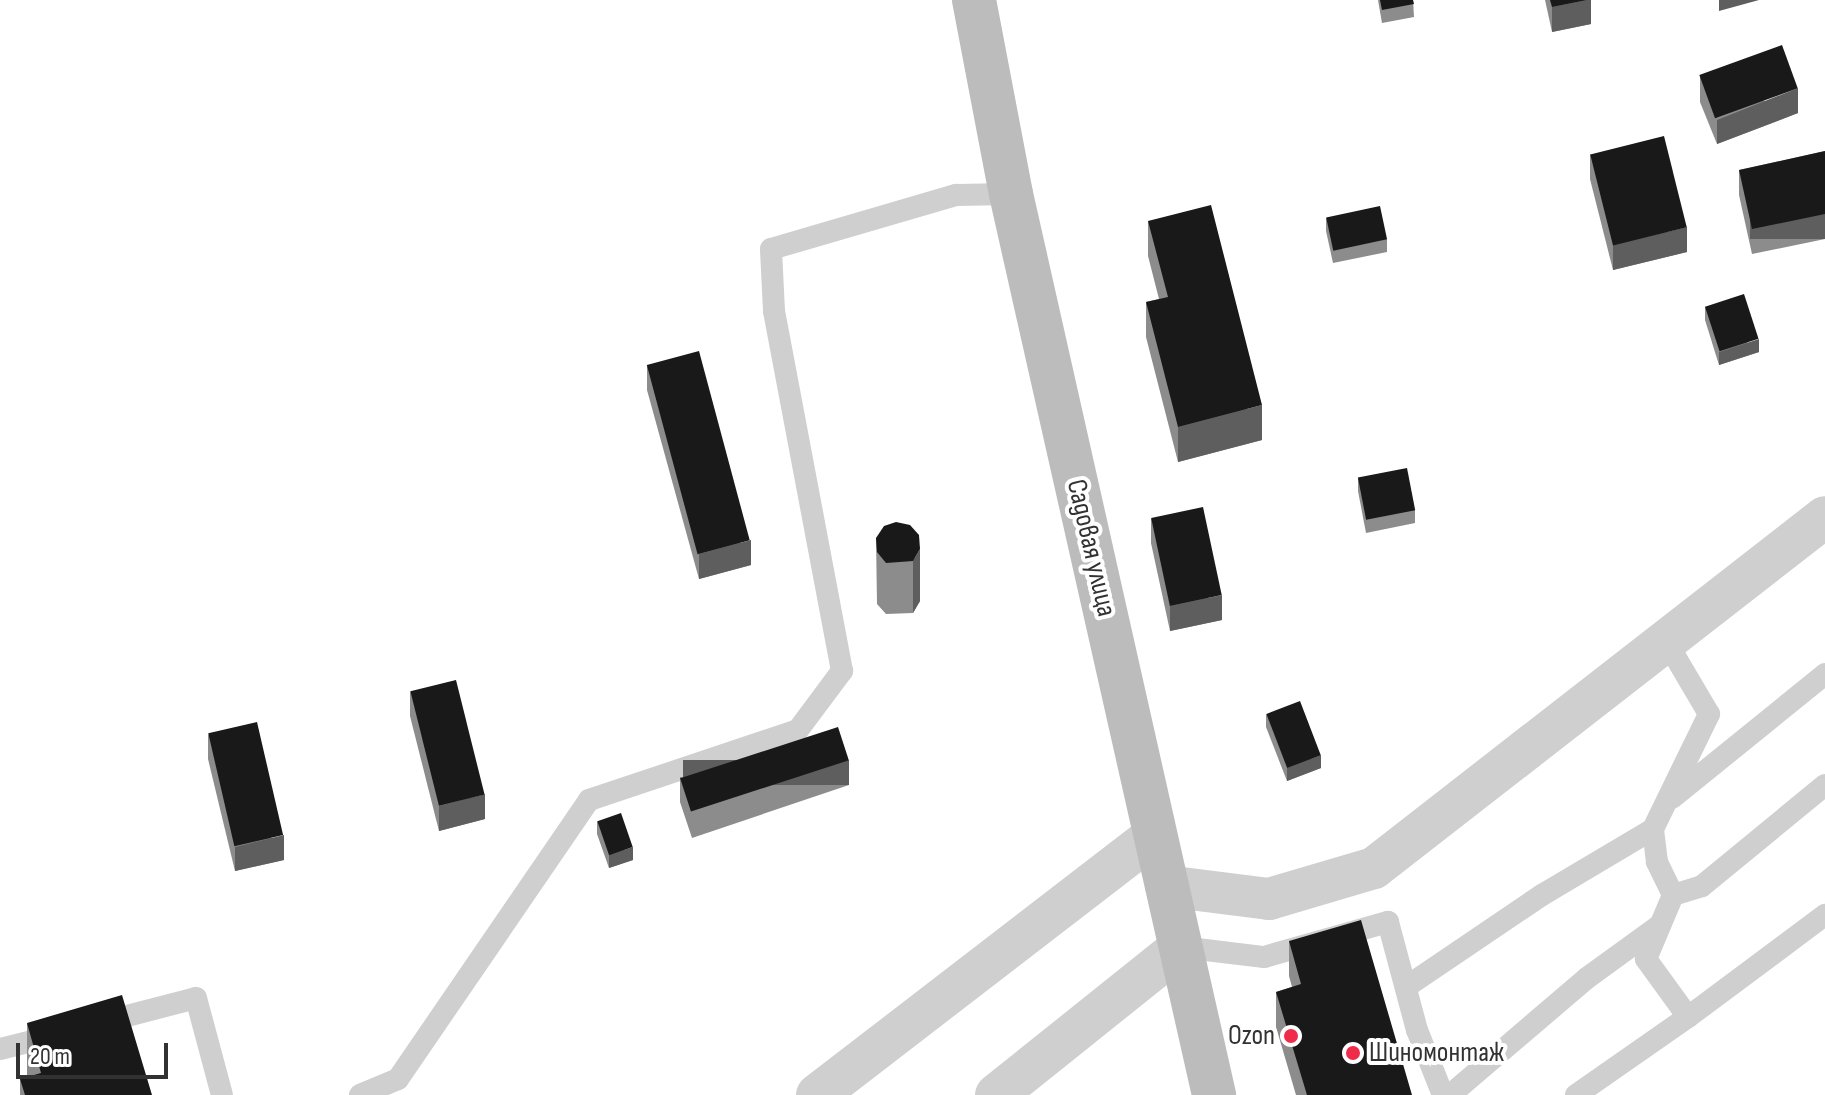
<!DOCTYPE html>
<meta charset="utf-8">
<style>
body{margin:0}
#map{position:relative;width:1825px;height:1095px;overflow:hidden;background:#fff;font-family:"Sofia Sans Condensed",sans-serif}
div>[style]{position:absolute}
.lane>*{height:22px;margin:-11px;padding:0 11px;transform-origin:11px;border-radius:11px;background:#cfcfcf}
.street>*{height:42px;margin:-21px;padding:0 21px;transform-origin:21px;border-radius:21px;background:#cfcfcf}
.secondary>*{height:44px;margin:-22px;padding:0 22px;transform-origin:22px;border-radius:22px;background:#bcbcbc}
.wall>*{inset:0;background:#8c8c8c}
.shaded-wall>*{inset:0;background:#5e5e5e;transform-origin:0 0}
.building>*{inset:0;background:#191919;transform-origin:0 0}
.dots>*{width:22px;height:22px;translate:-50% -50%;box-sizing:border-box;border:4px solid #fff;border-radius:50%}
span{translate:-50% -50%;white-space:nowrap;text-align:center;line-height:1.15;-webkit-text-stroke:8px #fff;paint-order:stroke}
.street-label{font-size:28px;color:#323232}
.poi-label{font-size:28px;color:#323232}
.right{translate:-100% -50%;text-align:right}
.left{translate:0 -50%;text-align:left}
.scale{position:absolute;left:16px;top:1043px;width:152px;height:36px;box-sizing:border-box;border:4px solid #323232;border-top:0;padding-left:10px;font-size:24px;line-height:28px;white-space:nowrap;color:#323232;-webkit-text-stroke:6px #fff;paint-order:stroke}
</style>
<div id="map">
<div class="lane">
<div style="left:1672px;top:798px;width:197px;rotate:-39deg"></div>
<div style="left:1673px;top:895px;width:30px;rotate:-17deg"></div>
<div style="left:1702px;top:886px;width:159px;rotate:-39.4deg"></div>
<div style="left:1181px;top:947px;width:84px;rotate:6.9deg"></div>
<div style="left:1264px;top:957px;width:129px;rotate:-15.8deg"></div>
<div style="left:1388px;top:922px;width:112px;rotate:75deg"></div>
<div style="left:1417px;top:1030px;width:70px;rotate:68.2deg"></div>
<div style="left:1406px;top:987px;width:164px;rotate:-34.1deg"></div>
<div style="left:1542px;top:895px;width:129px;rotate:-30.7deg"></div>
<div style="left:1688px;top:1017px;width:171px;rotate:-36.7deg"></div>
<div style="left:100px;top:1023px;width:99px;rotate:-14.6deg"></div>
<div style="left:196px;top:998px;width:100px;rotate:75deg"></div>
<div style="left:0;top:1049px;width:58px;rotate:-14deg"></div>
<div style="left:360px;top:1095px;width:41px;rotate:-22.8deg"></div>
<div style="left:398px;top:1079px;width:338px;rotate:-55.6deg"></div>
<div style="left:589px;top:800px;width:220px;rotate:-18.5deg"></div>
<div style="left:798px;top:730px;width:74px;rotate:-53.3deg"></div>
<div style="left:842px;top:671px;width:366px;rotate:-100.7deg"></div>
<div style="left:774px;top:311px;width:62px;rotate:-92.8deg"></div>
<div style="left:771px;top:249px;width:193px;rotate:-16.3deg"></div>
<div style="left:956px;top:195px;width:55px;rotate:-1deg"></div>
<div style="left:1450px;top:1095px;width:180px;rotate:-40.5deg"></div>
<div style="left:1587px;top:978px;width:90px;rotate:-36deg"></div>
<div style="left:1576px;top:1095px;width:136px;rotate:-34.9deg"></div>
<div style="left:1688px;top:1017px;width:72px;rotate:-125.9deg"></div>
<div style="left:1646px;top:959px;width:69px;rotate:-67.1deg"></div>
<div style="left:1673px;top:895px;width:37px;rotate:-116deg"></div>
<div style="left:1657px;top:862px;width:33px;rotate:-97deg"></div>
<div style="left:1653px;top:829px;width:128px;rotate:-64deg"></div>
<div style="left:1709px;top:714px;width:85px;rotate:-120.5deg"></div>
</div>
<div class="street">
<div style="left:1166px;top:886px;width:104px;rotate:7.2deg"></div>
<div style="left:1269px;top:899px;width:109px;rotate:-16.4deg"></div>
<div style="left:1374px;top:868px;width:571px;rotate:-37.89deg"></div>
<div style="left:817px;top:1095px;width:426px;rotate:-37.6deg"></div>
<div style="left:996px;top:1095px;width:237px;rotate:-38.7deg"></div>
</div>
<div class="secondary">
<div style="left:974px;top:0;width:197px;rotate:79.2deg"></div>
<div style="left:1011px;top:194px;width:924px;rotate:77.3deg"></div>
</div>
<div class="wall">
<div style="clip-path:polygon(1378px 0,1413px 0,1414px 17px,1382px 23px)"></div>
<div style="clip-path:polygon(1545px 0,1591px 0,1591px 24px,1552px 32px)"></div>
<div style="clip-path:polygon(1700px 77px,1798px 113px,1717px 144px,1700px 102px)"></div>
<div style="clip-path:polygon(1825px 151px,1825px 239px,1752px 254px,1739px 195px,1739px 170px)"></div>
<div style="clip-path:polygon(1590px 154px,1687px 252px,1613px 270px,1590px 179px)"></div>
<div style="clip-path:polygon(1326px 218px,1387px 239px,1387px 252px,1333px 263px,1326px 231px)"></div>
<div style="clip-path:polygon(1148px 221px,1262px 440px,1178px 462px,1146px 337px,1146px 302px,1159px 299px,1148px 256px)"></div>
<div style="clip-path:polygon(1705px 307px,1759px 352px,1719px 365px,1705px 320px)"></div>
<div style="clip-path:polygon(647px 365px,751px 565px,699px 579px,647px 390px)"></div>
<div style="clip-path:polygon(1358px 478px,1415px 510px,1415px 523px,1366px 533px,1358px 491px)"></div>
<div style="clip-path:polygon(1151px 518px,1222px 620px,1170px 631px,1151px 543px)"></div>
<div style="clip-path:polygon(910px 525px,920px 601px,913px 613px,886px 614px,877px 604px,876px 538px)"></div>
<div style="clip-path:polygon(410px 691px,485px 819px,439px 831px,410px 716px)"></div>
<div style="clip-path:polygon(1266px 714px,1321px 768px,1287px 781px,1266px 727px)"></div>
<div style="clip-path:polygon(208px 734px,284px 860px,235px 871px,208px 759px)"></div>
<div style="clip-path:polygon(680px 777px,849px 785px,692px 838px,680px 802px)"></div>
<div style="clip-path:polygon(597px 821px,633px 860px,609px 868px,597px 834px)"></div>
<div style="clip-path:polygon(1289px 941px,1412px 1095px,1296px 1095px,1276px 1027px,1276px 992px,1292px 987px,1289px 976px)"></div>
<div style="clip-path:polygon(27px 1023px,152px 1095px,20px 1095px,20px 1079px,27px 1077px)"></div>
</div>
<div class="shaded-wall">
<div style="clip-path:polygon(1587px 0,1591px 0,1591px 24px,1552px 32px,1552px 7px)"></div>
<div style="clip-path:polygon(1719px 0,1759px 0,1719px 11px)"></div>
<div style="clip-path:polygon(1798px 88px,1798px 113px,1717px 144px,1717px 120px)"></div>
<div style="left:1825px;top:214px;width:25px;height:75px;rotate:90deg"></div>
<div style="clip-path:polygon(1687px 227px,1687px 252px,1613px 270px,1613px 245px)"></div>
<div style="clip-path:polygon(1759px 339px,1759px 352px,1719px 365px,1719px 352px)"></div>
<div style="clip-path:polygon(1262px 405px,1262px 440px,1178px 462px,1178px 427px)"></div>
<div style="clip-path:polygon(751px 540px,751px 565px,699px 579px,699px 554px)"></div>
<div style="clip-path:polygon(920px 549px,920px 601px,913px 613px,913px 561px)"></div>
<div style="clip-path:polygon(1222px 595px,1222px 620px,1170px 631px,1170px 606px)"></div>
<div style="clip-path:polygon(1321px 755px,1321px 768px,1287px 781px,1287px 768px)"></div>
<div style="left:849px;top:760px;width:25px;height:166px;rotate:90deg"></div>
<div style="clip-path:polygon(485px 794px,485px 819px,439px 831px,439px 806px)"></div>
<div style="clip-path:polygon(284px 835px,284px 860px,235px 871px,235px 847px)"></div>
<div style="clip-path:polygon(633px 847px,633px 860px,609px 868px,609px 855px)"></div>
</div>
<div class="building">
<div style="clip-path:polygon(1380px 0,1413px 0,1414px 4px,1382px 10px)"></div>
<div style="clip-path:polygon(1550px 0,1587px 0,1552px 7px)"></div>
<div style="left:1782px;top:45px;width:46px;height:88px;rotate:70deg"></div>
<div style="left:1664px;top:136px;width:94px;height:76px;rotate:76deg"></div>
<div style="clip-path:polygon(1825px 151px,1825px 214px,1752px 229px,1739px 170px)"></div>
<div style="clip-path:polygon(1211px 205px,1262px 405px,1178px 427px,1146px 302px,1168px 297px,1148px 221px)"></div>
<div style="left:1380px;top:206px;width:34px;height:55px;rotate:78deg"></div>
<div style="left:1744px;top:294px;width:47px;height:41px;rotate:72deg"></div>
<div style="left:699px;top:351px;width:196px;height:54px;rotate:75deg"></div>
<div style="left:1407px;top:468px;width:43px;height:50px;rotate:79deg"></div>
<div style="left:1203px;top:507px;width:90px;height:53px;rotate:78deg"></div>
<div style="clip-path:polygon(896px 522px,910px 525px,919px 535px,920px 549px,913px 561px,886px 563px,877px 552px,876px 538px,884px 526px)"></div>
<div style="left:456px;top:680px;width:118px;height:47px;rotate:76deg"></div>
<div style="left:1300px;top:701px;width:58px;height:36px;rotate:69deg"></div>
<div style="left:257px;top:722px;width:116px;height:50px;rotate:77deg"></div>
<div style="left:838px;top:727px;width:35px;height:166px;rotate:72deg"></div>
<div style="left:621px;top:813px;width:36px;height:25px;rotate:71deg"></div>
<div style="clip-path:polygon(1361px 920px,1412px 1095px,1307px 1095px,1276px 992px,1301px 984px,1289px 941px)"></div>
<div style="clip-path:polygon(122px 995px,152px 1095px,25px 1095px,20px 1079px,41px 1073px,27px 1023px)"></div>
</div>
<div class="dots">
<div style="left:1291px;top:1036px;background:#f02c4b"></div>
<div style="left:1353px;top:1053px;background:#f02c4b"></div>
</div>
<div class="street-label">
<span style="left:1091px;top:548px;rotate:77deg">Садовая улица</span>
</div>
<div class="poi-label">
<span class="right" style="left:1275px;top:1036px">Ozon</span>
<span class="left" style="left:1369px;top:1053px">Шиномонтаж</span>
</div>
<div class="scale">20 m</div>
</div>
